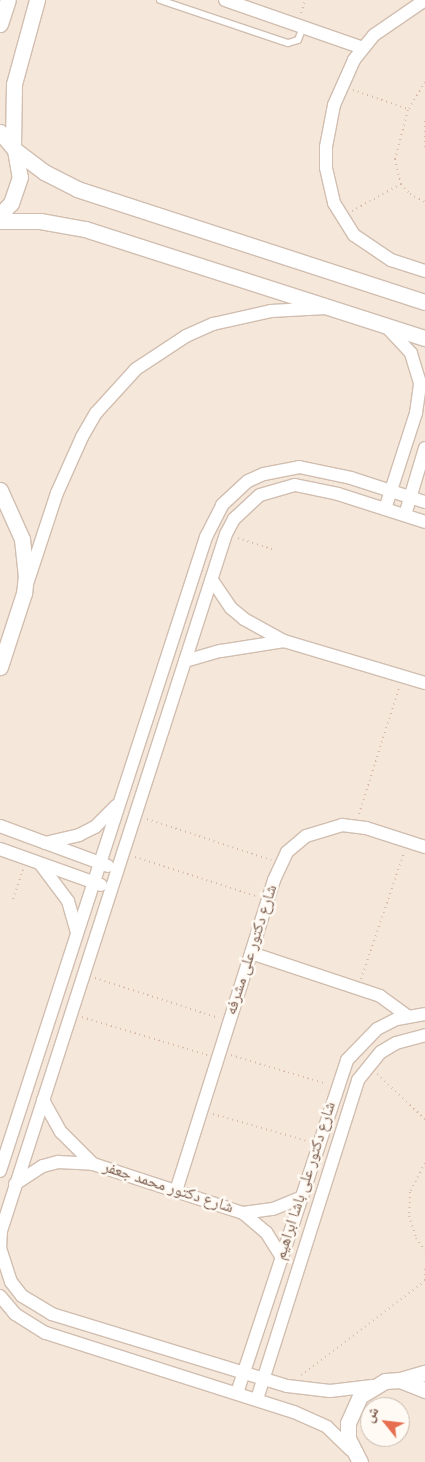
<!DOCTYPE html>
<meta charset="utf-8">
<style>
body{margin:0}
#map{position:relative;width:425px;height:1462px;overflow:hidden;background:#fdf6ec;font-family:Overpass,"Noto Naskh Arabic",sans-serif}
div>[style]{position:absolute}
.residential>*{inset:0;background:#f5e8da}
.path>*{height:2px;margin-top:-1px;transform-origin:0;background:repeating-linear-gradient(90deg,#d9b8a5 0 1px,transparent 0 5px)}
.roads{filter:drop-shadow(1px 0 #d1beb0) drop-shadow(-1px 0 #d1beb0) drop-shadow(0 1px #d1beb0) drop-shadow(0 -1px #d1beb0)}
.service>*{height:6px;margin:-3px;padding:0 3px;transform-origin:3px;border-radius:3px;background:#fff}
.minor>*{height:12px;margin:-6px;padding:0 6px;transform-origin:6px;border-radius:6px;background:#fff}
.tertiary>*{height:15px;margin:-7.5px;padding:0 7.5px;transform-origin:7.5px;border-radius:7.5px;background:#fff}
span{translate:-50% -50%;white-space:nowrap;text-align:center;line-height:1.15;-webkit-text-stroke:5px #fffaf3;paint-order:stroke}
.street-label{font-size:16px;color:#7a5c4d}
.north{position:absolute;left:360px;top:1397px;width:50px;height:50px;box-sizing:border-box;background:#fffaf3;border:1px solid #cabbb1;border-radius:50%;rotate:299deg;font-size:14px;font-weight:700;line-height:20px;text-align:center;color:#7a5c4d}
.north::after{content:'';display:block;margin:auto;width:18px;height:22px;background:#e76f51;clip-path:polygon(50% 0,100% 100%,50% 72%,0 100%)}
</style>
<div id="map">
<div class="residential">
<div style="clip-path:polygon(evenodd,0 0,425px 0,425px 1462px,0 1462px,0 0,370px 1407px,400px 1407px,400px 1437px,370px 1437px,370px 1407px)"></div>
</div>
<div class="path">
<div style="left:301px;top:13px;width:14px;rotate:-73deg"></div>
<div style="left:425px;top:82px;width:33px;rotate:121deg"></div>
<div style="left:408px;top:110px;width:51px;rotate:104.9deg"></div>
<div style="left:395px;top:159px;width:26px;rotate:77deg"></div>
<div style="left:401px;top:184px;width:13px;rotate:48deg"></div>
<div style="left:410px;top:194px;width:17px;rotate:28deg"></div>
<div style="left:353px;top:90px;width:58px;rotate:19.1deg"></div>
<div style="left:425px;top:121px;width:29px;rotate:90deg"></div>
<div style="left:352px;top:211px;width:56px;rotate:-28.9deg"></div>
<div style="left:238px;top:538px;width:38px;rotate:18deg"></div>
<div style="left:359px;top:814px;width:132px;rotate:-72.4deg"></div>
<div style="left:147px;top:819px;width:131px;rotate:18.3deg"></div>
<div style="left:135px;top:857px;width:127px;rotate:17.9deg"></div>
<div style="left:13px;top:899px;width:31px;rotate:-71deg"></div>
<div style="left:95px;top:978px;width:130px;rotate:17.9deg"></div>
<div style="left:361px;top:979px;width:133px;rotate:-71.2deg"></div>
<div style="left:82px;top:1017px;width:131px;rotate:16.9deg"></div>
<div style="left:231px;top:1055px;width:100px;rotate:16.8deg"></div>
<div style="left:377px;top:1074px;width:66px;rotate:43.2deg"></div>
<div style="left:213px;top:1114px;width:98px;rotate:16deg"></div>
<div style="left:425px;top:1163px;width:33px;rotate:117deg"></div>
<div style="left:410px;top:1192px;width:24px;rotate:92deg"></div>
<div style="left:409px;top:1216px;width:23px;rotate:72deg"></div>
<div style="left:416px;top:1238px;width:15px;rotate:53deg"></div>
<div style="left:425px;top:1280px;width:15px;rotate:-90deg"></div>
<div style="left:301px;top:1375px;width:156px;rotate:-37.2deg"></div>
</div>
<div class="roads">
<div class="service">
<div style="left:160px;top:0;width:135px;rotate:18.6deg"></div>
<div style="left:288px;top:43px;width:10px;rotate:-17deg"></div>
<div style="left:298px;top:40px;width:14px;rotate:-69deg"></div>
</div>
<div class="minor">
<div style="left:225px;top:0;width:146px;rotate:19.2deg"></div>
<div style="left:425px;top:0;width:62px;rotate:145.5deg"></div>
<div style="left:374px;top:35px;width:32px;rotate:129deg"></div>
<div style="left:354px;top:60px;width:49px;rotate:114deg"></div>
<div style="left:334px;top:105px;width:43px;rotate:100.8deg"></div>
<div style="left:326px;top:147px;width:21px;rotate:90deg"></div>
<div style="left:326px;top:168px;width:36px;rotate:77deg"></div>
<div style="left:334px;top:203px;width:38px;rotate:58deg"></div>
<div style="left:354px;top:235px;width:45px;rotate:34deg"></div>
<div style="left:391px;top:260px;width:36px;rotate:18deg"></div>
<div style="left:385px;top:509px;width:101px;rotate:-72.1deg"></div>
<div style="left:416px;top:413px;width:30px;rotate:-82deg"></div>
<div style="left:420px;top:383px;width:31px;rotate:-107deg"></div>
<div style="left:411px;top:353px;width:37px;rotate:-133deg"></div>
<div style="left:405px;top:515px;width:70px;rotate:-73.4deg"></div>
<div style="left:212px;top:580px;width:34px;rotate:56deg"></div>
<div style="left:231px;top:608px;width:17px;rotate:40deg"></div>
<div style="left:244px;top:619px;width:46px;rotate:28.8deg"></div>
<div style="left:284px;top:641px;width:147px;rotate:16.6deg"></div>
<div style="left:28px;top:581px;width:93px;rotate:-71.8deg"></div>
<div style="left:57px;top:493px;width:61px;rotate:-65.9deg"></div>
<div style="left:82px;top:437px;width:28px;rotate:-60deg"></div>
<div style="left:96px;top:413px;width:59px;rotate:-47.7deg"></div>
<div style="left:136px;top:369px;width:60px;rotate:-33.4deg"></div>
<div style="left:186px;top:336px;width:30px;rotate:-24deg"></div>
<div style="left:213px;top:324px;width:59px;rotate:-12.6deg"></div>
<div style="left:271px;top:311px;width:55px;rotate:-3.1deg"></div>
<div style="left:185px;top:661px;width:37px;rotate:-16deg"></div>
<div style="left:221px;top:651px;width:64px;rotate:-9deg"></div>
<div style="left:0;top:826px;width:115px;rotate:20.3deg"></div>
<div style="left:45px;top:843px;width:35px;rotate:-13deg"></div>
<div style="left:79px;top:835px;width:18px;rotate:-27deg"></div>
<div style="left:95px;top:827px;width:30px;rotate:-45deg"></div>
<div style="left:0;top:849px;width:107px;rotate:19.6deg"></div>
<div style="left:41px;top:865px;width:45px;rotate:53.1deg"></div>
<div style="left:68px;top:901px;width:32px;rotate:74deg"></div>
<div style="left:251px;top:953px;width:136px;rotate:18.4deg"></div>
<div style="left:380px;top:996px;width:34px;rotate:36deg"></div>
<div style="left:43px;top:1100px;width:37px;rotate:61deg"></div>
<div style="left:61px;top:1132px;width:45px;rotate:45deg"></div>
<div style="left:0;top:1171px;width:667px;rotate:-72deg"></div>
<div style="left:206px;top:537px;width:36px;rotate:-63deg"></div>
<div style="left:222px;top:505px;width:35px;rotate:-43deg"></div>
<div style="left:248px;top:481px;width:17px;rotate:-24deg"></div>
<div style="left:264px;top:474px;width:36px;rotate:-11deg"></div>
<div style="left:299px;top:467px;width:53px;rotate:11.9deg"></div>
<div style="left:351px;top:478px;width:78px;rotate:18deg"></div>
<div style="left:15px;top:1184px;width:33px;rotate:-33deg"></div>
<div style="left:43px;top:1166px;width:16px;rotate:-15deg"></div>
<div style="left:58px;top:1162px;width:35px;rotate:3deg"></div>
<div style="left:93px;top:1164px;width:158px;rotate:18.1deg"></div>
<div style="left:243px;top:1213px;width:30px;rotate:40deg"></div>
<div style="left:266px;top:1232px;width:31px;rotate:58deg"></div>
<div style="left:176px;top:1191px;width:326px;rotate:-72.5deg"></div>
<div style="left:274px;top:880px;width:31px;rotate:-65deg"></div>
<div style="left:287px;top:852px;width:25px;rotate:-40deg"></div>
<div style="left:306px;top:836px;width:38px;rotate:-17deg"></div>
<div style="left:342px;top:825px;width:24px;rotate:7deg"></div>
<div style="left:366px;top:828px;width:62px;rotate:17.9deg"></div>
<div style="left:243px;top:1213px;width:30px;rotate:-8deg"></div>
<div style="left:273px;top:1209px;width:31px;rotate:-22deg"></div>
<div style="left:0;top:1296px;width:23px;rotate:50deg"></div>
<div style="left:15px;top:1314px;width:36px;rotate:32deg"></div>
<div style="left:46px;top:1333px;width:260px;rotate:17.7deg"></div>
<div style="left:294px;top:1412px;width:36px;rotate:24deg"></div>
<div style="left:327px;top:1427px;width:33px;rotate:44deg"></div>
<div style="left:372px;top:1386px;width:42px;rotate:173.2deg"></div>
<div style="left:330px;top:1391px;width:43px;rotate:-173.4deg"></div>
<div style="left:287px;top:1386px;width:246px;rotate:-163deg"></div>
<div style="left:52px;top:1314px;width:35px;rotate:-149deg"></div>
<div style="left:22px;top:1296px;width:18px;rotate:-128deg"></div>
<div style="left:11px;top:1282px;width:35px;rotate:-108deg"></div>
<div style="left:0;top:1249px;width:18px;rotate:-87deg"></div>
<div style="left:1px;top:1231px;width:732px;rotate:-72.11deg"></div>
<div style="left:226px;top:534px;width:17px;rotate:-62deg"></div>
<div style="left:234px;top:519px;width:35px;rotate:-43deg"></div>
<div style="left:260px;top:495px;width:36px;rotate:-16deg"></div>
<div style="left:295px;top:485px;width:44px;rotate:11.8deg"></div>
<div style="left:338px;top:494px;width:91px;rotate:17.8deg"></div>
<div style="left:237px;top:1393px;width:351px;rotate:-71.7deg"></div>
<div style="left:347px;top:1060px;width:43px;rotate:-45.9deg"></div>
<div style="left:377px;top:1029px;width:22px;rotate:-27deg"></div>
<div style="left:397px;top:1019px;width:28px;rotate:-10deg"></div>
<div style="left:257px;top:1399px;width:335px;rotate:-72.4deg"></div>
<div style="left:358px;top:1080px;width:36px;rotate:-51deg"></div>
<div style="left:381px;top:1052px;width:17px;rotate:-31deg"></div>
<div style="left:396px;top:1043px;width:30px;rotate:-15deg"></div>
</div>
<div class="tertiary">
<div style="left:0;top:24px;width:25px;rotate:-72deg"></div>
<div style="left:0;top:132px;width:23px;rotate:50deg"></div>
<div style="left:15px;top:150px;width:27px;rotate:80deg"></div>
<div style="left:20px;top:177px;width:28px;rotate:109deg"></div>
<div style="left:11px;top:203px;width:16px;rotate:133deg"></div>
<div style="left:13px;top:147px;width:63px;rotate:-89.1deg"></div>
<div style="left:14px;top:84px;width:87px;rotate:-74.7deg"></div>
<div style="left:15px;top:150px;width:36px;rotate:37deg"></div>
<div style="left:44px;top:172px;width:37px;rotate:27deg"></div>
<div style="left:77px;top:189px;width:366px;rotate:18deg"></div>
<div style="left:0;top:221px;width:40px"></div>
<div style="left:40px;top:221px;width:46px;rotate:10.1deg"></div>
<div style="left:85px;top:229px;width:357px;rotate:17.8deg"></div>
<div style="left:0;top:490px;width:54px;rotate:65.8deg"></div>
<div style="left:22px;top:539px;width:36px;rotate:84deg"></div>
<div style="left:26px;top:575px;width:18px;rotate:96deg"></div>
<div style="left:24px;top:593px;width:78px;rotate:108deg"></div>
<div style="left:400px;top:1380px;width:26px;rotate:-16deg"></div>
<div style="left:360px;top:1462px;width:27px;rotate:-117deg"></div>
<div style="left:348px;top:1438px;width:15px;rotate:-90deg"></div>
<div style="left:348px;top:1423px;width:30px;rotate:-66deg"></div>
<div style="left:360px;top:1396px;width:29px;rotate:-31deg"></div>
<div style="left:385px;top:1381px;width:15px;rotate:-4deg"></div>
<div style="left:400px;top:1380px;width:27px;rotate:22deg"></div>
</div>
</div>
<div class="street-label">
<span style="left:252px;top:950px;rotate:-72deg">شارع دكتور على مشرفه</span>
<span style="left:306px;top:1181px;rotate:-72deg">شارع دكتور على باشا ابراهيم</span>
<span style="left:168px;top:1188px;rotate:18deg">شارع دكتور محمد جعفر</span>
</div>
<div class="north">ش</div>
</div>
